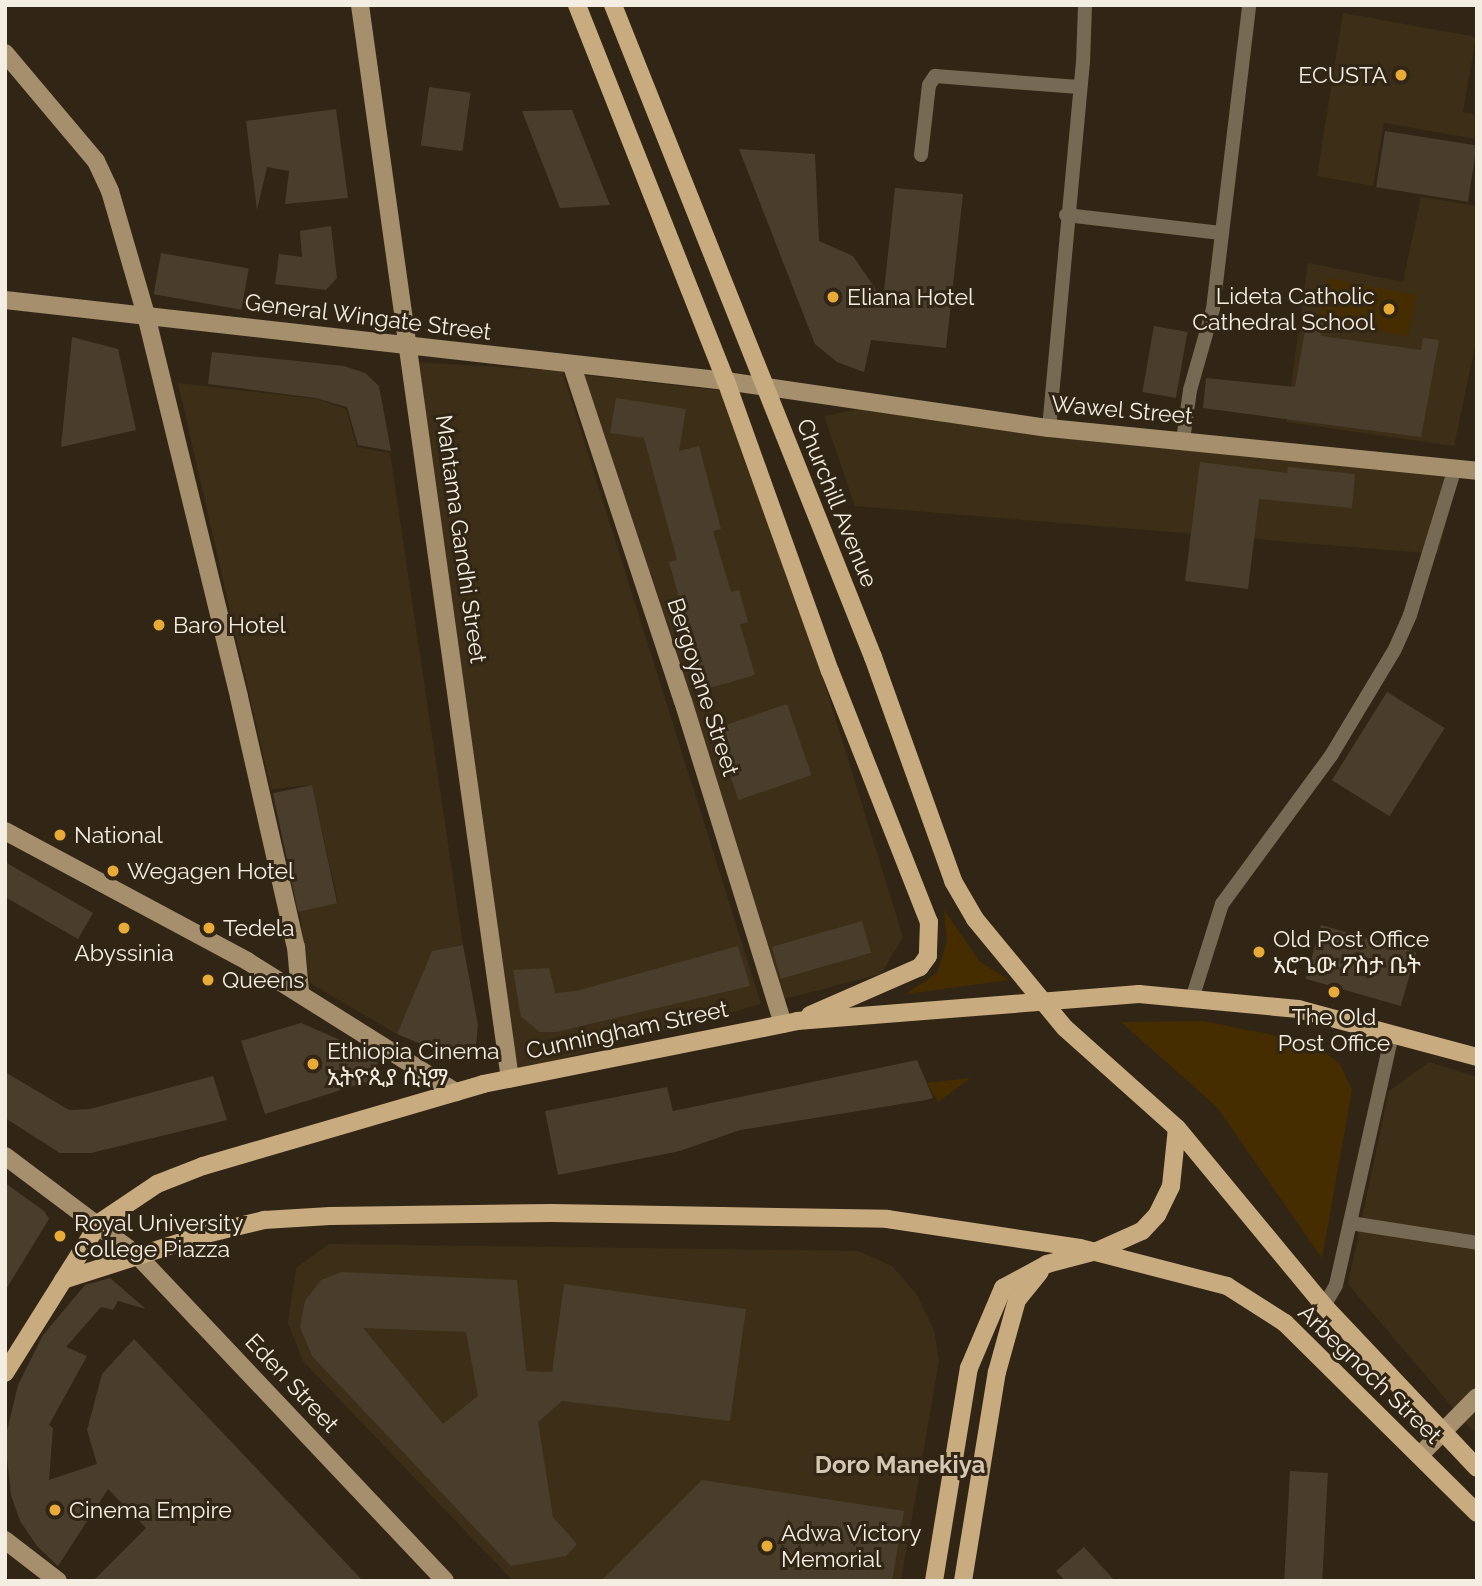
<!DOCTYPE html>
<meta charset="utf-8">
<style>
body{margin:0}
#map{position:relative;width:1482px;height:1586px;overflow:hidden;background:#312615;font-family:Raleway,"Noto Sans Ethiopic",sans-serif}
div>[style]{position:absolute}
.built>*{inset:0;background:#3d2f17}
.green>*{inset:0;background:#452d00;transform-origin:0 0}
.building>*{inset:0;background:#493e2c;transform-origin:0 0}
.street>*{height:14px;margin:-7px;padding:0 7px;transform-origin:7px;border-radius:7px;background:#776a55}
.secondary>*{height:18px;margin:-9px;padding:0 9px;transform-origin:9px;border-radius:9px;background:#a58f6d}
.primary>*{height:18px;margin:-9px;padding:0 9px;transform-origin:9px;border-radius:9px;background:#c8ab7f}
.dots>*{width:19px;height:19px;translate:-50% -50%;box-sizing:border-box;border:4px solid #312615;border-radius:50%}
span{translate:-50% -50%;white-space:nowrap;text-align:center;line-height:1.15;-webkit-text-stroke:6px #312615;paint-order:stroke}
.poi-label{font-size:23px;color:#f4ede2}
.right{translate:-100% -50%;text-align:right}
.left{translate:0 -50%;text-align:left}
.street-label{font-size:23px;color:#f4ede2}
.neighbourhood-label{font-size:24px;color:#d5c7b2;font-weight:700}
.frame{position:absolute;inset:0;border:7px solid #f4ede2;pointer-events:none}
</style>
<div id="map">
<div class="built">
<div style="clip-path:polygon(1343px 13px,1476px 37px,1463px 112px,1477px 115px,1477px 139px,1384px 123px,1373px 186px,1317px 176px)"></div>
<div style="clip-path:polygon(1421px 197px,1477px 206px,1477px 337px,1454px 446px,1286px 422px,1308px 263px,1403px 282px)"></div>
<div style="clip-path:polygon(415px 362px,562px 371px,761px 1004px,509px 1073px)"></div>
<div style="clip-path:polygon(575px 374px,725px 391px,777px 530px,903px 937px,881px 974px,776px 1001px)"></div>
<div style="clip-path:polygon(178px 383px,316px 399px,346px 409px,357px 447px,390px 453px,463px 945px,432px 951px,397px 1034px,310px 983px,299px 910px,338px 902px,312px 785px,271px 789px)"></div>
<div style="clip-path:polygon(875px 406px,1460px 464px,1438px 554px,855px 506px,824px 416px)"></div>
<div style="clip-path:polygon(1429px 1062px,1477px 1077px,1477px 1436px,1348px 1284px,1389px 1091px)"></div>
<div style="clip-path:polygon(329px 1244px,858px 1251px,892px 1266px,917px 1295px,934px 1330px,939px 1361px,901px 1581px,513px 1581px,303px 1361px,288px 1323px,296px 1268px)"></div>
</div>
<div class="green">
<div style="left:1327px;top:278px;width:91px;height:42px;rotate:11deg"></div>
<div style="clip-path:polygon(944px 910px,980px 962px,1009px 980px,906px 994px,937px 973px,947px 941px)"></div>
<div style="clip-path:polygon(1204px 1021px,1311px 1043px,1339px 1063px,1352px 1090px,1322px 1258px,1216px 1106px,1121px 1022px)"></div>
<div style="clip-path:polygon(970px 1078px,938px 1102px,927px 1083px)"></div>
</div>
<div class="building">
<div style="left:429px;top:87px;width:42px;height:59px;rotate:8deg"></div>
<div style="clip-path:polygon(336px 109px,348px 198px,285px 204px,289px 171px,267px 167px,257px 210px,246px 121px)"></div>
<div style="clip-path:polygon(572px 110px,610px 205px,560px 208px,522px 111px)"></div>
<div style="left:1385px;top:131px;width:93px;height:57px;rotate:9deg"></div>
<div style="clip-path:polygon(739px 149px,815px 154px,819px 241px,853px 256px,883px 300px,895px 188px,963px 194px,946px 348px,871px 340px,864px 372px,837px 362px,815px 344px)"></div>
<div style="clip-path:polygon(331px 226px,337px 278px,326px 290px,275px 284px,279px 254px,302px 257px,300px 231px)"></div>
<div style="left:161px;top:253px;width:89px;height:42px;rotate:10deg"></div>
<div style="clip-path:polygon(1307px 320px,1323px 323px,1321px 336px,1421px 350px,1423px 338px,1439px 340px,1421px 437px,1203px 408px,1206px 378px,1295px 387px)"></div>
<div style="left:1154px;top:326px;width:34px;height:67px;rotate:10deg"></div>
<div style="clip-path:polygon(72px 337px,118px 349px,136px 430px,61px 447px)"></div>
<div style="clip-path:polygon(212px 352px,344px 366px,365px 373px,379px 386px,391px 451px,358px 445px,347px 407px,315px 398px,208px 384px)"></div>
<div style="clip-path:polygon(616px 398px,686px 409px,679px 451px,699px 446px,721px 529px,713px 531px,731px 592px,739px 590px,748px 622px,740px 624px,755px 675px,706px 689px,691px 639px,681px 642px,672px 611px,682px 608px,669px 562px,677px 560px,644px 438px,610px 433px)"></div>
<div style="clip-path:polygon(1200px 462px,1287px 473px,1288px 467px,1355px 474px,1352px 508px,1259px 499px,1248px 589px,1185px 581px)"></div>
<div style="left:1387px;top:692px;width:68px;height:104px;rotate:32deg"></div>
<div style="left:787px;top:704px;width:75px;height:77px;rotate:71deg"></div>
<div style="left:312px;top:785px;width:121px;height:40px;rotate:78deg"></div>
<div style="clip-path:polygon(5px 862px,93px 913px,78px 939px,5px 897px)"></div>
<div style="left:862px;top:921px;width:33px;height:94px;rotate:74deg"></div>
<div style="left:1321px;top:925px;width:99px;height:56px;rotate:16deg"></div>
<div style="clip-path:polygon(463px 945px,478px 1025px,476px 1045px,452px 1057px,397px 1034px,432px 951px)"></div>
<div style="clip-path:polygon(738px 946px,750px 986px,556px 1032px,540px 1032px,521px 1017px,513px 970px,549px 968px,555px 993px,576px 991px)"></div>
<div style="clip-path:polygon(301px 1023px,375px 1055px,382px 1077px,265px 1114px,241px 1041px)"></div>
<div style="clip-path:polygon(917px 1060px,933px 1098px,926px 1100px,740px 1130px,680px 1151px,558px 1175px,545px 1111px,667px 1087px,673px 1111px)"></div>
<div style="clip-path:polygon(5px 1072px,69px 1110px,90px 1109px,213px 1076px,227px 1120px,91px 1153px,60px 1153px,5px 1118px)"></div>
<div style="clip-path:polygon(5px 1183px,44px 1211px,49px 1219px,5px 1291px)"></div>
<div style="clip-path:polygon(evenodd,342px 1272px,517px 1280px,526px 1371px,552px 1372px,564px 1284px,746px 1309px,730px 1421px,562px 1401px,538px 1422px,553px 1517px,577px 1544px,566px 1556px,511px 1566px,312px 1356px,300px 1327px,305px 1301px,321px 1280px,342px 1272px,363px 1328px,466px 1332px,478px 1396px,443px 1424px,363px 1328px)"></div>
<div style="clip-path:polygon(110px 1278px,146px 1309px,118px 1301px,113px 1310px,101px 1307px,66px 1347px,87px 1356px,49px 1425px,53px 1428px,49px 1480px,97px 1464px,87px 1430px,102px 1374px,134px 1339px,363px 1581px,93px 1581px,146px 1528px,108px 1489px,58px 1566px,37px 1546px,20px 1521px,11px 1495px,5px 1439px,18px 1385px,43px 1335px,85px 1285px)"></div>
<div style="left:1290px;top:1471px;width:38px;height:110px;rotate:3deg"></div>
<div style="clip-path:polygon(702px 1480px,904px 1511px,892px 1581px,601px 1581px)"></div>
<div style="clip-path:polygon(1084px 1547px,1115px 1581px,1065px 1581px,1056px 1571px)"></div>
</div>
<div class="street">
<div style="left:921px;top:155px;width:70px;rotate:-83.5deg"></div>
<div style="left:929px;top:85px;width:11px;rotate:-56deg"></div>
<div style="left:935px;top:76px;width:144px;rotate:4.4deg"></div>
<div style="left:1066px;top:215px;width:156px;rotate:6.6deg"></div>
<div style="left:1049px;top:428px;width:367px;rotate:-84.7deg"></div>
<div style="left:1083px;top:63px;width:58px;rotate:-88deg"></div>
<div style="left:1183px;top:440px;width:50px;rotate:-82deg"></div>
<div style="left:1190px;top:390px;width:84px;rotate:-74.1deg"></div>
<div style="left:1213px;top:309px;width:306px;rotate:-83.2deg"></div>
<div style="left:1192px;top:999px;width:100px;rotate:-72.5deg"></div>
<div style="left:1222px;top:904px;width:186px;rotate:-53.7deg"></div>
<div style="left:1332px;top:754px;width:122px;rotate:-59deg"></div>
<div style="left:1395px;top:649px;width:37px;rotate:-66deg"></div>
<div style="left:1410px;top:615px;width:154px;rotate:-73deg"></div>
<div style="left:1350px;top:1223px;width:129px;rotate:8.9deg"></div>
<div style="left:1324px;top:1306px;width:24px;rotate:-60deg"></div>
<div style="left:1336px;top:1285px;width:256px;rotate:-77.4deg"></div>
</div>
<div class="secondary">
<div style="left:360px;top:5px;width:1084px;rotate:82.05deg"></div>
<div style="left:5px;top:53px;width:141px;rotate:49.9deg"></div>
<div style="left:96px;top:161px;width:33px;rotate:65deg"></div>
<div style="left:110px;top:191px;width:129px;rotate:73.8deg"></div>
<div style="left:146px;top:315px;width:393px;rotate:76.3deg"></div>
<div style="left:239px;top:697px;width:256px;rotate:77.2deg"></div>
<div style="left:296px;top:947px;width:45px;rotate:84.9deg"></div>
<div style="left:5px;top:300px;width:726px;rotate:6.41deg"></div>
<div style="left:726px;top:381px;width:326px;rotate:8.3deg"></div>
<div style="left:1049px;top:428px;width:430px;rotate:5.7deg"></div>
<div style="left:572px;top:366px;width:353px;rotate:71.7deg"></div>
<div style="left:683px;top:701px;width:338px;rotate:72.8deg"></div>
<div style="left:5px;top:831px;width:275px;rotate:28.2deg"></div>
<div style="left:247px;top:961px;width:247px;rotate:32.1deg"></div>
<div style="left:5px;top:1156px;width:165px;rotate:36.9deg"></div>
<div style="left:137px;top:1255px;width:448px;rotate:46.6deg"></div>
<div style="left:1420px;top:1455px;width:81px;rotate:-45.5deg"></div>
<div style="left:5px;top:1540px;width:67px;rotate:37.7deg"></div>
</div>
<div class="primary">
<div style="left:577px;top:5px;width:404px;rotate:68.4deg"></div>
<div style="left:726px;top:381px;width:308px;rotate:70.3deg"></div>
<div style="left:830px;top:671px;width:270px;rotate:68.5deg"></div>
<div style="left:929px;top:922px;width:34px;rotate:92deg"></div>
<div style="left:928px;top:956px;width:14px;rotate:126deg"></div>
<div style="left:920px;top:967px;width:120px;rotate:156.4deg"></div>
<div style="left:613px;top:5px;width:702px;rotate:68.26deg"></div>
<div style="left:873px;top:657px;width:238px;rotate:70.3deg"></div>
<div style="left:953px;top:881px;width:44px;rotate:59.9deg"></div>
<div style="left:975px;top:919px;width:141px;rotate:50.5deg"></div>
<div style="left:1065px;top:1028px;width:150px;rotate:41.8deg"></div>
<div style="left:1177px;top:1128px;width:231px;rotate:50.4deg"></div>
<div style="left:1324px;top:1306px;width:223px;rotate:46.6deg"></div>
<div style="left:63px;top:1280px;width:150px;rotate:-17.8deg"></div>
<div style="left:206px;top:1234px;width:60px;rotate:-13.6deg"></div>
<div style="left:264px;top:1220px;width:66px;rotate:-3.5deg"></div>
<div style="left:330px;top:1216px;width:222px;rotate:-0.8deg"></div>
<div style="left:552px;top:1213px;width:335px;rotate:1deg"></div>
<div style="left:887px;top:1219px;width:195px;rotate:8.5deg"></div>
<div style="left:1080px;top:1248px;width:152px;rotate:14.5deg"></div>
<div style="left:1227px;top:1286px;width:69px;rotate:32.5deg"></div>
<div style="left:1285px;top:1323px;width:270px;rotate:44.7deg"></div>
<div style="left:5px;top:1373px;width:177px;rotate:-57.9deg"></div>
<div style="left:99px;top:1223px;width:70px;rotate:-33.9deg"></div>
<div style="left:157px;top:1184px;width:49px;rotate:-21.4deg"></div>
<div style="left:203px;top:1166px;width:292px;rotate:-16.3deg"></div>
<div style="left:483px;top:1084px;width:320px;rotate:-11.3deg"></div>
<div style="left:797px;top:1021px;width:343px;rotate:-4.5deg"></div>
<div style="left:1139px;top:994px;width:160px;rotate:5.4deg"></div>
<div style="left:1298px;top:1009px;width:185px;rotate:15deg"></div>
<div style="left:934px;top:1581px;width:216px;rotate:-80.7deg"></div>
<div style="left:969px;top:1368px;width:87px;rotate:-67deg"></div>
<div style="left:1003px;top:1288px;width:50px;rotate:-28.6deg"></div>
<div style="left:1047px;top:1264px;width:52px;rotate:-14.6deg"></div>
<div style="left:1097px;top:1251px;width:49px;rotate:-24deg"></div>
<div style="left:1142px;top:1231px;width:22px;rotate:-47deg"></div>
<div style="left:1157px;top:1215px;width:32px;rotate:-64deg"></div>
<div style="left:1171px;top:1186px;width:58px;rotate:-84.1deg"></div>
<div style="left:963px;top:1581px;width:212px;rotate:-80.8deg"></div>
<div style="left:997px;top:1372px;width:75px;rotate:-74.5deg"></div>
<div style="left:1017px;top:1300px;width:36px;rotate:-51deg"></div>
</div>
<div class="dots">
<div style="left:1401px;top:75px;background:#e9ab38"></div>
<div style="left:833px;top:297px;background:#e9ab38"></div>
<div style="left:1389px;top:309px;background:#e9ab38"></div>
<div style="left:159px;top:625px;background:#e9ab38"></div>
<div style="left:60px;top:835px;background:#e9ab38"></div>
<div style="left:113px;top:871px;background:#e9ab38"></div>
<div style="left:124px;top:928px;background:#e9ab38"></div>
<div style="left:209px;top:928px;background:#e9ab38"></div>
<div style="left:1259px;top:952px;background:#e9ab38"></div>
<div style="left:208px;top:980px;background:#e9ab38"></div>
<div style="left:1334px;top:992px;background:#e9ab38"></div>
<div style="left:313px;top:1064px;background:#e9ab38"></div>
<div style="left:60px;top:1236px;background:#e9ab38"></div>
<div style="left:55px;top:1510px;background:#e9ab38"></div>
<div style="left:767px;top:1546px;background:#e9ab38"></div>
</div>
<div class="poi-label">
<span class="right" style="left:1387px;top:75px">ECUSTA</span>
<span class="right" style="left:1375px;top:309px">Lideta Catholic<br>Cathedral School</span>
<span class="left" style="left:847px;top:297px">Eliana Hotel</span>
<span class="left" style="left:173px;top:625px">Baro Hotel</span>
<span class="left" style="left:74px;top:835px">National</span>
<span class="left" style="left:127px;top:871px">Wegagen Hotel</span>
<span class="left" style="left:223px;top:928px">Tedela</span>
<span class="left" style="left:1273px;top:952px">Old Post Office<br>አሮጌው ፖስታ ቤት</span>
<span style="left:124px;top:953px">Abyssinia</span>
<span class="left" style="left:222px;top:980px">Queens</span>
<span style="left:1334px;top:1030px">The Old<br>Post Office</span>
<span class="left" style="left:327px;top:1064px">Ethiopia Cinema<br>ኢትዮጲያ ሲኒማ</span>
<span class="left" style="left:74px;top:1236px">Royal University<br>College Piazza</span>
<span class="left" style="left:69px;top:1510px">Cinema Empire</span>
<span class="left" style="left:781px;top:1546px">Adwa Victory<br>Memorial</span>
</div>
<div class="street-label">
<span style="left:368px;top:317px;rotate:7deg">General Wingate Street</span>
<span style="left:1122px;top:410px;rotate:5deg">Wawel Street</span>
<span style="left:837px;top:503px;rotate:68deg">Churchill Avenue</span>
<span style="left:461px;top:539px;rotate:82deg">Mahtama Gandhi Street</span>
<span style="left:703px;top:687px;rotate:72deg">Bergoyane Street</span>
<span style="left:627px;top:1030px;rotate:-12deg">Cunningham Street</span>
<span style="left:1370px;top:1374px;rotate:44deg">Arbegnoch Street</span>
<span style="left:292px;top:1383px;rotate:47deg">Eden Street</span>
</div>
<div class="neighbourhood-label">
<span style="left:900px;top:1465px">Doro Manekiya</span>
</div>
<div class="frame"></div>
</div>
